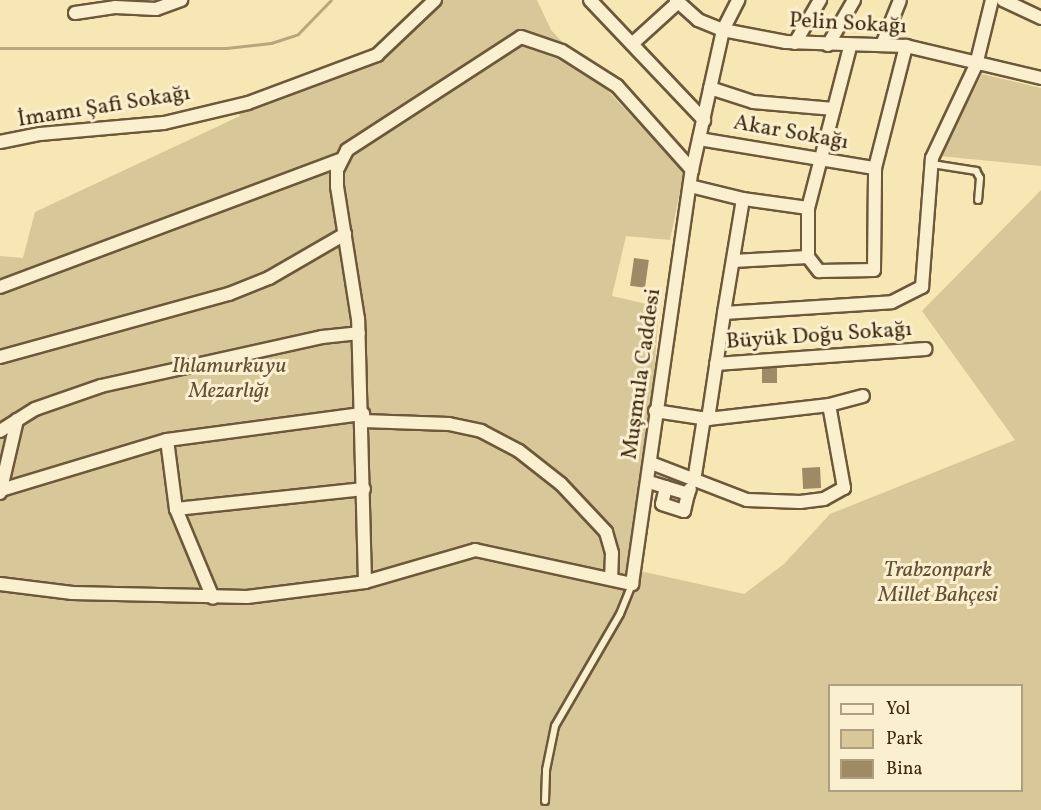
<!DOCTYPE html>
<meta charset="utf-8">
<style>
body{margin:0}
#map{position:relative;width:1041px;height:810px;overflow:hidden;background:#f7e7b4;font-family:Vollkorn,serif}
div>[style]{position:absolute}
.green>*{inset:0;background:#d8c798}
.stream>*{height:3px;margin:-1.5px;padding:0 1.5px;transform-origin:1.5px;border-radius:1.5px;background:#b8a67d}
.building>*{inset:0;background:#9e8b66;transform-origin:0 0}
.roads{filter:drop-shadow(2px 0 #6c583a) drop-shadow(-2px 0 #6c583a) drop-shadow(0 2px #6c583a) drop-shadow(0 -2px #6c583a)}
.service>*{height:6px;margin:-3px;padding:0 3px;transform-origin:3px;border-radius:3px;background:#faefce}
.minor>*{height:12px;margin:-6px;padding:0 6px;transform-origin:6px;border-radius:6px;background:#faefce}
span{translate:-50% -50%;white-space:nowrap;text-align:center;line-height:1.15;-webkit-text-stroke:6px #faefce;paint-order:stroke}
.street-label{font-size:22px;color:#3e2811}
.park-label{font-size:22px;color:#645033;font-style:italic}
.legend{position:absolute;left:828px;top:684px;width:195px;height:108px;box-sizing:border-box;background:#faefce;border:2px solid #af9f82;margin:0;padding:8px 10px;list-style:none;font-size:18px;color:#3e2811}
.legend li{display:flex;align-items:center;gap:12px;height:30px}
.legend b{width:30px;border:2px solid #af9f82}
</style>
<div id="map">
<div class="green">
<div style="clip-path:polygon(evenodd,439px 0,537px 0,551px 30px,684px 172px,670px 240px,626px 236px,612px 296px,659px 307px,640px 571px,744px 594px,784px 564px,830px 514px,1015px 440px,922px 311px,1041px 190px,1041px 810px,0 810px,0 256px,23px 258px,35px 212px,240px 116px,237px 107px,334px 80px,439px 0,830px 686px,1022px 686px,1022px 790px,830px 790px,830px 686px)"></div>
<div style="clip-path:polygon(982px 74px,1041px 88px,1041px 166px,940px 156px)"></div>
</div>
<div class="stream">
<div style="left:0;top:48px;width:226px"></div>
<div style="left:226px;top:48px;width:45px;rotate:-6.3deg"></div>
<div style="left:271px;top:43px;width:28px;rotate:-18deg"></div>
<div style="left:298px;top:34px;width:47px;rotate:-45.9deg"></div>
</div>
<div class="building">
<div style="left:634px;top:258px;width:15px;height:28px;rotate:8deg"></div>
<div style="left:777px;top:368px;width:15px;height:15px;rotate:90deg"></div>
<div style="left:820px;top:467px;width:21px;height:18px;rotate:87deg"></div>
</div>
<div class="roads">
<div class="service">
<div style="left:932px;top:164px;width:45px;rotate:9deg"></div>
<div style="left:976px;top:171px;width:8px;rotate:60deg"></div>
<div style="left:980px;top:178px;width:22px;rotate:95deg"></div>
<div style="left:545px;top:801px;width:31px;rotate:-88deg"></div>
<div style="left:546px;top:770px;width:45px;rotate:-78.4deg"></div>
<div style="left:555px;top:726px;width:129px;rotate:-59.9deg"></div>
<div style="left:620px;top:614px;width:32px;rotate:-68deg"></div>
</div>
<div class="minor">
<div style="left:590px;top:0;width:166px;rotate:46.5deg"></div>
<div style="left:676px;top:0;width:30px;rotate:42deg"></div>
<div style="left:698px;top:20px;width:27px;rotate:22deg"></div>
<div style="left:723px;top:30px;width:34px;rotate:-63deg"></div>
<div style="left:1003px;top:0;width:42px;rotate:25.3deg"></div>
<div style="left:75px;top:13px;width:40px;rotate:-8.5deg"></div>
<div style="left:115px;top:7px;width:41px;rotate:2.8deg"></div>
<div style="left:156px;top:9px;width:27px;rotate:-20deg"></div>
<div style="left:795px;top:43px;width:50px;rotate:-59.8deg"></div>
<div style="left:632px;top:44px;width:61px;rotate:-42.3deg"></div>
<div style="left:828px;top:45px;width:52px;rotate:-60deg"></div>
<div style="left:882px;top:45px;width:48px;rotate:-68.2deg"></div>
<div style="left:850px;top:47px;width:166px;rotate:104.6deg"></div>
<div style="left:808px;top:208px;width:66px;rotate:-172.1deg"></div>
<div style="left:743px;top:199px;width:116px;rotate:99.5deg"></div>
<div style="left:724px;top:313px;width:168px;rotate:-3.7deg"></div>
<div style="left:892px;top:302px;width:34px;rotate:-27deg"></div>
<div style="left:922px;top:287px;width:129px;rotate:-85.6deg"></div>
<div style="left:932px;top:158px;width:103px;rotate:-64.7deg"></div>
<div style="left:976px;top:65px;width:67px;rotate:-76.2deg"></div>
<div style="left:710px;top:88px;width:45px;rotate:18deg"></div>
<div style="left:753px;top:102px;width:81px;rotate:4.9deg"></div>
<div style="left:699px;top:139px;width:178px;rotate:9.4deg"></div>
<div style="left:0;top:142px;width:41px;rotate:-11.3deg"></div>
<div style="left:40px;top:134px;width:124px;rotate:-5.1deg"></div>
<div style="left:164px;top:123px;width:86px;rotate:-13.4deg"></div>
<div style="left:248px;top:103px;width:138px;rotate:-20.4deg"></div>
<div style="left:377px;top:55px;width:80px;rotate:-43.5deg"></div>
<div style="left:690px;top:186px;width:55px;rotate:13.8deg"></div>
<div style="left:808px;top:257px;width:49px;rotate:-90deg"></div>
<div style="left:733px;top:261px;width:75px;rotate:-3.1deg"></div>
<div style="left:808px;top:257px;width:18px;rotate:52deg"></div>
<div style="left:819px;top:271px;width:55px;rotate:-1deg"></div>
<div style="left:874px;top:270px;width:102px;rotate:-89.4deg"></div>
<div style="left:875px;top:168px;width:126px;rotate:-75.7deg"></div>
<div style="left:0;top:287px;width:363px;rotate:-20.5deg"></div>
<div style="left:0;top:357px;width:238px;rotate:-15.4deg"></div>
<div style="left:229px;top:294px;width:43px;rotate:-21.8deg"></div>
<div style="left:269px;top:278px;width:88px;rotate:-30.1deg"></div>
<div style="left:716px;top:364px;width:210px;rotate:-4.1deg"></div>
<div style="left:655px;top:411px;width:54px;rotate:8.6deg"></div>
<div style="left:708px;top:419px;width:122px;rotate:-6.6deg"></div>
<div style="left:829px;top:405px;width:35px;rotate:-15deg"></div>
<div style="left:708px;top:419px;width:107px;rotate:-81.4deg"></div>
<div style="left:363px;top:421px;width:86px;rotate:2deg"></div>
<div style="left:449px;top:424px;width:33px;rotate:12deg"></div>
<div style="left:481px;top:431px;width:43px;rotate:27.8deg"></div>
<div style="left:519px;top:451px;width:53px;rotate:38.2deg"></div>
<div style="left:561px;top:484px;width:66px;rotate:46.8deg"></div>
<div style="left:606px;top:532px;width:22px;rotate:74deg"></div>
<div style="left:612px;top:553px;width:26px;rotate:92deg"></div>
<div style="left:0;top:431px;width:41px;rotate:-32.2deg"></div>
<div style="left:35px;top:409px;width:70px;rotate:-19.2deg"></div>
<div style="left:101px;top:386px;width:226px;rotate:-12.5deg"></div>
<div style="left:322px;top:337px;width:37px;rotate:-6deg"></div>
<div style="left:167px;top:440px;width:70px;rotate:82.6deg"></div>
<div style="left:176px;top:509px;width:96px;rotate:67.4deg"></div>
<div style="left:651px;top:463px;width:103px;rotate:21.1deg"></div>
<div style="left:747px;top:500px;width:53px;rotate:2.2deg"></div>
<div style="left:800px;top:502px;width:24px;rotate:-7deg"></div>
<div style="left:824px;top:499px;width:23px;rotate:-29deg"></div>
<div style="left:844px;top:488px;width:84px;rotate:-100.2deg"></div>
<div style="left:694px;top:481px;width:64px;rotate:-81deg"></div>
<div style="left:649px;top:482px;width:41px;rotate:17.1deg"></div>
<div style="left:688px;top:494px;width:5px;rotate:-68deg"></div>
<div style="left:666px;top:487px;width:17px;rotate:103deg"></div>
<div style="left:662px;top:504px;width:23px;rotate:18deg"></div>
<div style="left:684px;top:511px;width:17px;rotate:-77deg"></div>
<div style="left:1px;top:490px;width:173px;rotate:-16.8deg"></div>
<div style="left:167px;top:440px;width:198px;rotate:-7.6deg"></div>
<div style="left:0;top:493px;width:75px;rotate:-76.9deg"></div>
<div style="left:176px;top:509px;width:189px;rotate:-6.1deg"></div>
<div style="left:365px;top:582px;width:263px;rotate:-91.5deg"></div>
<div style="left:358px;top:319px;width:134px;rotate:-99deg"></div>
<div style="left:337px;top:187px;width:17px;rotate:-90deg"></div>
<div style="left:337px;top:170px;width:22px;rotate:-63deg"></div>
<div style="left:347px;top:150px;width:207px;rotate:-33deg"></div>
<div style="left:521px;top:37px;width:43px;rotate:18.9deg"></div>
<div style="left:562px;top:51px;width:65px;rotate:32.5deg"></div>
<div style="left:617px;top:86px;width:113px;rotate:48.2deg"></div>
<div style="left:0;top:584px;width:73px;rotate:7.1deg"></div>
<div style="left:72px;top:593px;width:175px;rotate:1.3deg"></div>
<div style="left:247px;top:597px;width:119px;rotate:-7.2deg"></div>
<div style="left:365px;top:582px;width:115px;rotate:-16.2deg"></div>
<div style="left:475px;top:550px;width:161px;rotate:12.2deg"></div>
<div style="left:632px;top:584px;width:418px;rotate:-81.8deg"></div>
<div style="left:692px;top:170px;width:143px;rotate:-77.5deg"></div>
<div style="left:723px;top:30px;width:64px;rotate:10.8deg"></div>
<div style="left:786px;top:42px;width:120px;rotate:1.9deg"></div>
<div style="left:906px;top:46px;width:139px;rotate:13.3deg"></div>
</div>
</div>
<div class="street-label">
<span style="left:848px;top:24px;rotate:3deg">Pelin Sokağı</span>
<span style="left:104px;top:107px;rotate:-9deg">İmamı Şafi Sokağı</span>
<span style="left:791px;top:133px;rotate:10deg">Akar Sokağı</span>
<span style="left:819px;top:336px;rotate:-4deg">Büyük Doğu Sokağı</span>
<span style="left:642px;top:374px;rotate:-82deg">Muşmula Caddesi</span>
</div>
<div class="park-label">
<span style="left:229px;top:379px">Ihlamurkuyu<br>Mezarlığı</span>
<span style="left:938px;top:583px">Trabzonpark<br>Millet Bahçesi</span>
</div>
<ul class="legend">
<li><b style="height:8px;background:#faefce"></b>Yol</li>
<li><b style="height:16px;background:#d8c798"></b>Park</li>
<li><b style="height:16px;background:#9e8b66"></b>Bina</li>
</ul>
</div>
